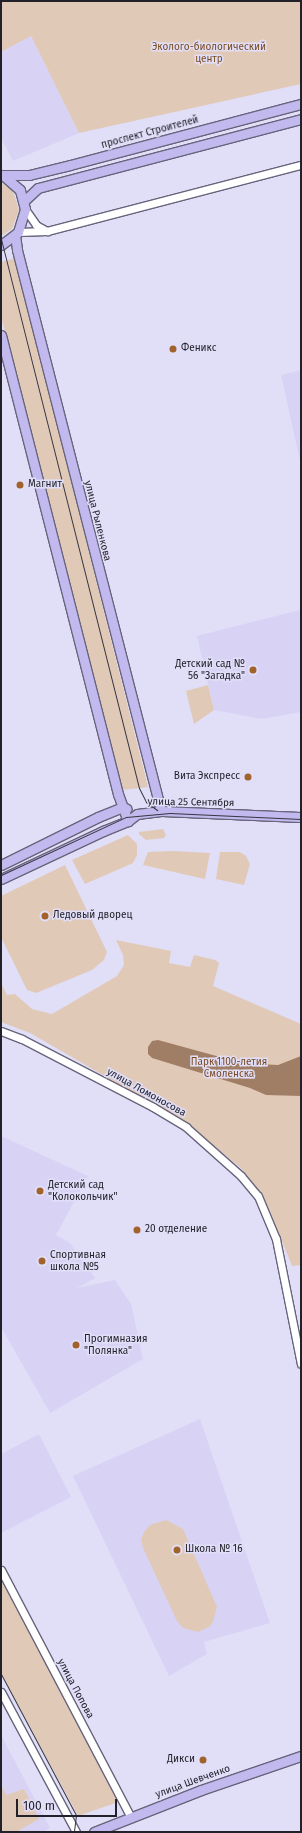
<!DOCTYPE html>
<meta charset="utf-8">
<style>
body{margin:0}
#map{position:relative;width:302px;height:1833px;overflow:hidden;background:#e1def8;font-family:"Fira Sans",sans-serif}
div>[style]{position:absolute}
.built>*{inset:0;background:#d8d3f5}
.green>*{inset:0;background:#e1c9b7}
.water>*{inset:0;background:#a07e65}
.roads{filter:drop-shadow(1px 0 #67647b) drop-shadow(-1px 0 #67647b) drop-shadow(0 1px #67647b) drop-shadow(0 -1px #67647b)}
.minor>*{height:7px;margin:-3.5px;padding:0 3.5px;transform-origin:3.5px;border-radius:3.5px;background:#fff}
.major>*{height:9px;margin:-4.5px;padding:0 4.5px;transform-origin:4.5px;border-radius:4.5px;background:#c2b9ee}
.tram>*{height:1px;margin:-0.5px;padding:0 0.5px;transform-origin:0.5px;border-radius:0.5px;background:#363540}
.dots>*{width:11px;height:11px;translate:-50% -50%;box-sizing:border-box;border:2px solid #e1def8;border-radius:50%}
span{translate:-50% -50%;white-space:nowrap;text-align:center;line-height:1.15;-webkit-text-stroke:3px #e1def8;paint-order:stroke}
.park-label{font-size:10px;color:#7a4b22}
.street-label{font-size:10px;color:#22212a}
.poi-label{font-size:10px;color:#22212a}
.left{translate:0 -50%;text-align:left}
.right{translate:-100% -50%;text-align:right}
.frame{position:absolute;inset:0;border:2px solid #22212a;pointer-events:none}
.scale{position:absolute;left:16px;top:1799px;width:101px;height:18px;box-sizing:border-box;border:2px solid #22212a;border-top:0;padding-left:5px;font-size:12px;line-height:14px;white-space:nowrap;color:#22212a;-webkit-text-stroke:3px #e1def8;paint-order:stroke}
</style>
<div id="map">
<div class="built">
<div style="clip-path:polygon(31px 36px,79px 133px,13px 161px,1px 138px,1px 52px)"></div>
<div style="clip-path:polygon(301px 370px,301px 465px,281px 375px)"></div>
<div style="clip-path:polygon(300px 610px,301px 712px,261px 719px,214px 710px,197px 636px)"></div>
<div style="clip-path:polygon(1px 1136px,88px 1176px,56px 1235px,70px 1243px,95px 1278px,77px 1288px,115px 1280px,131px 1304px,143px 1359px,50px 1413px,1px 1327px)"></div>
<div style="clip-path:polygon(200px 1419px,270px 1623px,204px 1642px,207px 1654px,169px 1676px,73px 1476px)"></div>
<div style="clip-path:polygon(39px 1434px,71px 1497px,1px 1533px,1px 1454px)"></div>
<div style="clip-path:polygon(1px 1735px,50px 1828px,43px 1832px,1px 1832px)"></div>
</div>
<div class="green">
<div style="clip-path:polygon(1px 1px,301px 1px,301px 84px,79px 133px,31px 36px,1px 52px)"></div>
<div style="clip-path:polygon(1px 182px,13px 191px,19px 210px,12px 229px,1px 236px)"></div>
<div style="clip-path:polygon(15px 258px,148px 787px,122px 790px,1px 316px,1px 262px)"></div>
<div style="clip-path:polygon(208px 685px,214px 710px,194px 724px,186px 691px)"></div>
<div style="clip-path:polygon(163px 829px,166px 835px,164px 838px,146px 840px,139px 834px,139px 832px)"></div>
<div style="clip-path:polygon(128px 835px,137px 844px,137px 855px,133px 863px,85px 884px,72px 860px)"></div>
<div style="clip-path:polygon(172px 851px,210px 853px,205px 879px,143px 865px,148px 852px)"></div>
<div style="clip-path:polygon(220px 852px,240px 852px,246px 856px,250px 864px,244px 885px,216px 879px)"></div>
<div style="clip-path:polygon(65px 865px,107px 952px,104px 960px,92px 970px,36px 993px,27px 990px,1px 937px,1px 896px)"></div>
<div style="clip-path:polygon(116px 940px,171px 951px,169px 963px,190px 967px,194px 955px,215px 960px,219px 963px,213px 986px,301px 1024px,301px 1265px,292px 1266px,269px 1209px,241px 1168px,189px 1126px,155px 1105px,30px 1033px,1px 1022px,1px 983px,7px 995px,15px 994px,32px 1009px,52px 1014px,117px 976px,124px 965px,123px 955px)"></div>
<div style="clip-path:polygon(166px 1520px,183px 1529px,217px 1607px,213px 1622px,209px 1627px,198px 1632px,183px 1628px,177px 1621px,143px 1548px,141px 1539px,144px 1532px,150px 1525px)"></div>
<div style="clip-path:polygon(1px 1572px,121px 1801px,78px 1816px,1px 1673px)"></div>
<div style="clip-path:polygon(1px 1785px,6px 1795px,24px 1789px,39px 1819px,16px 1832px,1px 1832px)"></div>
</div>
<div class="water">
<div style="clip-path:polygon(158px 1040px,242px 1063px,278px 1065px,301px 1056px,301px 1096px,266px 1095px,250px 1088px,152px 1058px,148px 1054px,148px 1047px,152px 1041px)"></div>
</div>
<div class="roads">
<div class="minor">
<div style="left:25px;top:209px;width:19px;rotate:55deg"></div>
<div style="left:36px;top:225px;width:13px;rotate:29deg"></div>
<div style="left:18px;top:232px;width:29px;rotate:-2deg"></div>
<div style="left:47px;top:231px;width:262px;rotate:-14.6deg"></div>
<div style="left:1px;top:1031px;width:22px;rotate:21deg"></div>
<div style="left:22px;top:1039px;width:148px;rotate:27.4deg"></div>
<div style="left:153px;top:1107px;width:39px;rotate:31deg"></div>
<div style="left:186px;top:1127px;width:74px;rotate:41.7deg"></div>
<div style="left:241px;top:1176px;width:26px;rotate:50deg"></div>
<div style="left:258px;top:1196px;width:47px;rotate:67.3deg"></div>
<div style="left:276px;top:1239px;width:127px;rotate:78.7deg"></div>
<div style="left:1px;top:1570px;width:280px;rotate:62.3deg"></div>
<div style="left:1px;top:1692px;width:159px;rotate:61.8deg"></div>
</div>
<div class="major">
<div style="left:3px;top:175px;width:26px"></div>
<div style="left:29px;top:175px;width:42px;rotate:-13.7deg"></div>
<div style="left:70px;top:165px;width:239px;rotate:-14.8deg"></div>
<div style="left:24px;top:201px;width:19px;rotate:-43deg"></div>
<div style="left:38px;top:188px;width:272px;rotate:-14.7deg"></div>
<div style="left:15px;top:235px;width:15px;rotate:82deg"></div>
<div style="left:17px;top:250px;width:579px;rotate:75.6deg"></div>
<div style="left:1px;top:245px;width:21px;rotate:-37deg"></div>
<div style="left:18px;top:232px;width:24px;rotate:-73deg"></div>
<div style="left:25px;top:209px;width:20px;rotate:-105deg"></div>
<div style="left:20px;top:190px;width:23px;rotate:-139deg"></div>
<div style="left:1px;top:335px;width:474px;rotate:75.7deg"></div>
<div style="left:118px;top:794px;width:29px;rotate:70deg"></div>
<div style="left:1px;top:865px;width:108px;rotate:-26.3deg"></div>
<div style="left:98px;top:817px;width:27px;rotate:-22deg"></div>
<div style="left:123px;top:807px;width:4px;rotate:27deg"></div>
<div style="left:1px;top:879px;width:113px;rotate:-25.2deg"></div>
<div style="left:103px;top:831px;width:27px;rotate:-22deg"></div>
<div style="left:128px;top:821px;width:11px;rotate:-38deg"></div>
<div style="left:137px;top:814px;width:24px;rotate:-7deg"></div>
<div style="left:161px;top:811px;width:140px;rotate:2.5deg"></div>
<div style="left:94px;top:1832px;width:115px;rotate:-21.4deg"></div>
<div style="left:201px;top:1790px;width:106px;rotate:-18.8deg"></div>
</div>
</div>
<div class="tram">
<div style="left:1px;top:239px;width:566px;rotate:75.89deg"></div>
<div style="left:139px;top:788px;width:16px;rotate:63deg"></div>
<div style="left:146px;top:802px;width:14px;rotate:36deg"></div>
<div style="left:1px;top:875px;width:138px;rotate:-24.9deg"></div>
<div style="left:126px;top:817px;width:44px;rotate:-5.2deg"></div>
<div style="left:170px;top:813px;width:131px;rotate:2.6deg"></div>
<div style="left:1px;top:1674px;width:160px;rotate:62deg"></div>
<div style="left:76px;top:1815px;width:17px;rotate:97deg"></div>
</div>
<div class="dots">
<div style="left:173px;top:349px;background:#a2622b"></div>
<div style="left:20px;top:485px;background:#a2622b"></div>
<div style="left:253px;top:670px;background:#a2622b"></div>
<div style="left:248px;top:777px;background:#a2622b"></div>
<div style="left:45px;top:916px;background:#a2622b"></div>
<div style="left:40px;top:1191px;background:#a2622b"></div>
<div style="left:137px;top:1230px;background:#a2622b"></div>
<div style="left:42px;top:1261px;background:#a2622b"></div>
<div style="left:76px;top:1345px;background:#a2622b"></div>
<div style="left:177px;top:1550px;background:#a2622b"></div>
<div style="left:203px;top:1760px;background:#a2622b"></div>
</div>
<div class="park-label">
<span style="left:209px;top:53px">Эколого-биологический<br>центр</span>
<span style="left:229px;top:1068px">Парк 1100-летия<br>Смоленска</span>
</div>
<div class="street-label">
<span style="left:150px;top:133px;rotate:-15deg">проспект Строителей</span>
<span style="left:97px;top:521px;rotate:76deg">улица Рыленкова</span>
<span style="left:191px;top:803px;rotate:1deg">улица 25 Сентября</span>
<span style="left:146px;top:1093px;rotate:29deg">улица Ломоносова</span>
<span style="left:75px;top:1689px;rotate:62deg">улица Попова</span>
<span style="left:193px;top:1782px;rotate:-20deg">улица Шевченко</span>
</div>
<div class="poi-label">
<span class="left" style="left:181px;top:349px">Феникс</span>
<span class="left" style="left:28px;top:485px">Магнит</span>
<span class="right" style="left:245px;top:670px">Детский сад №<br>56 "Загадка"</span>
<span class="right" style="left:240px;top:777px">Вита Экспресс</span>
<span class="left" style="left:53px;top:916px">Ледовый дворец</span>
<span class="left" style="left:48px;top:1191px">Детский сад<br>"Колокольчик"</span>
<span class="left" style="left:145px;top:1230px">20 отделение</span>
<span class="left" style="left:50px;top:1261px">Спортивная<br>школа №5</span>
<span class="left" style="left:84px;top:1345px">Прогимназия<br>"Полянка"</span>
<span class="left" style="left:185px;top:1550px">Школа № 16</span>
<span class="right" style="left:195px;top:1760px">Дикси</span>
</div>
<div class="frame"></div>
<div class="scale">100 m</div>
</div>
